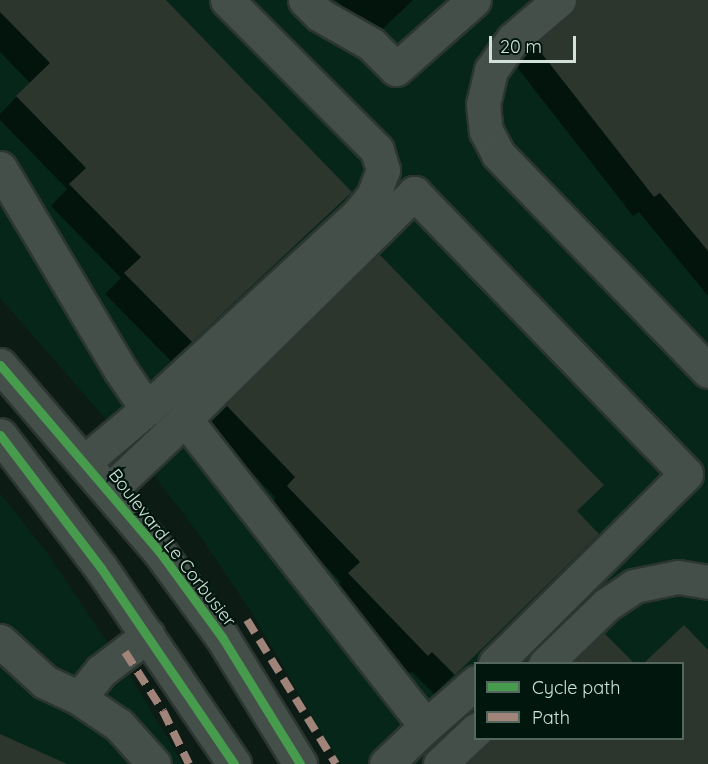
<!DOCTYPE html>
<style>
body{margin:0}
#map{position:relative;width:708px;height:764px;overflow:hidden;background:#0d1b15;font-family:Quicksand,sans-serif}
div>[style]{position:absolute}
.built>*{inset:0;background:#062619}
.shadow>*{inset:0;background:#0007}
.building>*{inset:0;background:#2c362d}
.roads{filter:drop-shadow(2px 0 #2c3631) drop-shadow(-2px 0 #2c3631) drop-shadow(0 2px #2c3631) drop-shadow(0 -2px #2c3631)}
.minor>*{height:33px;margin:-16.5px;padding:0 16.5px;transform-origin:16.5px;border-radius:16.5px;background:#444f4a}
.quiet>*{height:8px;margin-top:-4px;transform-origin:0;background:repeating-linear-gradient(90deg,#a18479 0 15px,transparent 0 23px)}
.cycleway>*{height:9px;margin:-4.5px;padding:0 4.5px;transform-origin:4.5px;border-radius:4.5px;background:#469c4c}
span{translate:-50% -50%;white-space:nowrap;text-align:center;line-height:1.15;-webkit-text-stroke:5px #01170d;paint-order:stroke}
.street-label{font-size:18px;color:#d2e1d9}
.legend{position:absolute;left:474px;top:662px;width:210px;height:78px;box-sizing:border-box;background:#01170d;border:2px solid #55685f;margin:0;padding:8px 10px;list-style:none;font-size:18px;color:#d2e1d9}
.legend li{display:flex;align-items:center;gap:12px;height:30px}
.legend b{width:30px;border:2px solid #55685f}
.scale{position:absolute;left:489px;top:36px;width:87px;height:27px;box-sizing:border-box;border:3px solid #d2e1d9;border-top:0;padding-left:8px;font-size:18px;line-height:21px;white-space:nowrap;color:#d2e1d9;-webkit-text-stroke:4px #01170d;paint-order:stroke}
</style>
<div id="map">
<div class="built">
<div style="clip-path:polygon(evenodd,0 0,708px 0,708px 764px,340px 764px,250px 610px,198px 533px,147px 466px,0 298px,0 0,476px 664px,682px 664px,682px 738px,476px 738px,476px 664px)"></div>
<div style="clip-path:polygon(0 493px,46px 551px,132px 679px,183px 764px,0 764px)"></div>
</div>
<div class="shadow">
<div style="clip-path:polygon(0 0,164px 0,330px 212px,171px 361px,105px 294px,121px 278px,51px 206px,67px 189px,0 120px,0 114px,30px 83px,0 52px)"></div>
<div style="clip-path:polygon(336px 0,413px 0,373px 38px)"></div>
<div style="clip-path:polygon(578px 0,708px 0,708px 296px,639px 212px,633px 216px,516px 66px,553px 31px,558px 21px)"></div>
<div style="clip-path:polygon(379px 256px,576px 512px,597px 534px,434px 694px,411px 671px,407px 675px,329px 594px,341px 582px,268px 507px,276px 498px,207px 426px)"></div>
<div style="clip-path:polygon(684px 627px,708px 652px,708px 764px,466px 764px,493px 738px,682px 738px,682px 664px,646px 664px)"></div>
<div style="clip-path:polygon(604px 635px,632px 664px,573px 664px)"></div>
</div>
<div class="building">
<div style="clip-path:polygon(0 0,166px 0,352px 192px,192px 342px,124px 273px,141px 257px,69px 184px,86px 168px,16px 96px,50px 63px,0 12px)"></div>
<div style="clip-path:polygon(577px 0,708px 0,708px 251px,660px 193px,654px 197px,535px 45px,571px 14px)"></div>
<div style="clip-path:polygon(379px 254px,604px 485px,577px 511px,599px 534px,455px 675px,432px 652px,428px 656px,348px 573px,360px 562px,287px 486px,295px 477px,226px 405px)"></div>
<div style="clip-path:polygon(684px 625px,708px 650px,708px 764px,467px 764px,492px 738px,682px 738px,682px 663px,644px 663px)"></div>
<div style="clip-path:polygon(604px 633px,634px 663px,572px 663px)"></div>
<div style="clip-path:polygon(0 734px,67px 764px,0 764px)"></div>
</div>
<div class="roads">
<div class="minor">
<div style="left:305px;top:0;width:21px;rotate:45deg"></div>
<div style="left:320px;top:15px;width:59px;rotate:29.6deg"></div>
<div style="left:371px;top:44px;width:35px;rotate:45deg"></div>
<div style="left:396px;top:69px;width:104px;rotate:-41.5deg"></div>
<div style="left:559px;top:0;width:60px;rotate:139.7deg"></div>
<div style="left:513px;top:39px;width:38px;rotate:125deg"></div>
<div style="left:491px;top:70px;width:35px;rotate:103deg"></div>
<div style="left:483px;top:104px;width:27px;rotate:84deg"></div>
<div style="left:486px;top:131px;width:26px;rotate:62deg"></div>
<div style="left:498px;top:154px;width:302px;rotate:45.9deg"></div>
<div style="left:0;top:168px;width:236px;rotate:59.2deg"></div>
<div style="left:121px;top:371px;width:46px;rotate:55.6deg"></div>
<div style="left:147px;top:409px;width:82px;rotate:139.9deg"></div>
<div style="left:0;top:365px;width:245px;rotate:49.5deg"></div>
<div style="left:159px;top:551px;width:107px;rotate:53.8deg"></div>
<div style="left:222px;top:637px;width:149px;rotate:58.4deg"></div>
<div style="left:147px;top:409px;width:287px;rotate:-42.7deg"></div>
<div style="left:358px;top:214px;width:23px;rotate:-50deg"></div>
<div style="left:373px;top:196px;width:28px;rotate:-69deg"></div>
<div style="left:383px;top:170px;width:21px;rotate:-107deg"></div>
<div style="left:377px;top:150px;width:212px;rotate:-135deg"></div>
<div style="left:185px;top:419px;width:322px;rotate:-44.6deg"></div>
<div style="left:414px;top:193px;width:391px;rotate:45.9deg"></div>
<div style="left:686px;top:474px;width:269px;rotate:135.2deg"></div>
<div style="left:0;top:435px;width:167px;rotate:52.8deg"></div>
<div style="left:101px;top:568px;width:237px;rotate:55.8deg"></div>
<div style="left:109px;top:491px;width:105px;rotate:-43.5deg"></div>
<div style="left:185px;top:419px;width:390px;rotate:51.9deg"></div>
<div style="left:426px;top:726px;width:55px;rotate:136.5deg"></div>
<div style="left:0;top:641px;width:61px;rotate:42.3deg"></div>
<div style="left:45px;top:682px;width:38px;rotate:25deg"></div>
<div style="left:79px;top:698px;width:35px;rotate:-51deg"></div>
<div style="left:101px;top:671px;width:59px;rotate:-37.5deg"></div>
<div style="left:545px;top:664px;width:85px;rotate:-44deg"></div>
<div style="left:606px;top:605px;width:34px;rotate:-34deg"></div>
<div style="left:634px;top:586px;width:45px;rotate:-11.6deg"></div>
<div style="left:678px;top:577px;width:30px;rotate:9deg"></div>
<div style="left:79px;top:698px;width:48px;rotate:34deg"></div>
<div style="left:119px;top:725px;width:52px;rotate:48.1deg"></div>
<div style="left:426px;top:726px;width:67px;rotate:-41.3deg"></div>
<div style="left:440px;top:764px;width:50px;rotate:-43.4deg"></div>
</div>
</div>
<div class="quiet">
<div style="left:247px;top:620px;width:169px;rotate:58.3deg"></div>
<div style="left:125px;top:652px;width:70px;rotate:57.2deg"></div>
<div style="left:163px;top:711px;width:59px;rotate:63.9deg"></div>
</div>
<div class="cycleway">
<div style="left:0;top:365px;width:245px;rotate:49.5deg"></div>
<div style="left:159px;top:551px;width:107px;rotate:53.8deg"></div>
<div style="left:222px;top:637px;width:149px;rotate:58.4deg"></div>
<div style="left:0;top:435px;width:167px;rotate:52.8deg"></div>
<div style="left:101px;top:568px;width:237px;rotate:55.8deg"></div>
</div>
<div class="street-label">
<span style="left:172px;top:548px;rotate:52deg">Boulevard Le Corbusier</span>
</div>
<ul class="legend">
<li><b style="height:8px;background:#469c4c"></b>Cycle path</li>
<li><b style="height:8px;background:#a18479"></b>Path</li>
</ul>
<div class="scale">20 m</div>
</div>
